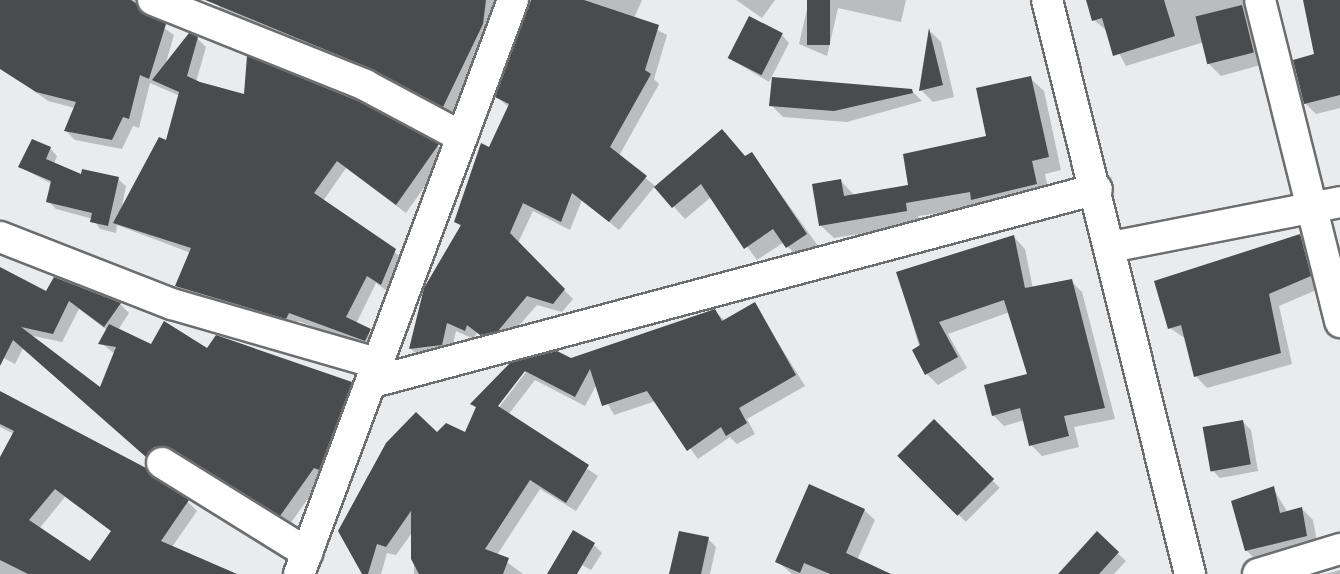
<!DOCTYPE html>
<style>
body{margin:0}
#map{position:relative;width:1340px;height:574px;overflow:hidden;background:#eaebed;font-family:Karla,sans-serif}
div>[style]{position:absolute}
.shadow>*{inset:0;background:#0003;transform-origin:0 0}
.building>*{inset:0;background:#4a4b4d;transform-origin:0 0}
.roads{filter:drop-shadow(2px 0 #6c6d6f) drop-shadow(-2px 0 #6c6d6f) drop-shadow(0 2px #6c6d6f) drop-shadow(0 -2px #6c6d6f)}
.minor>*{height:30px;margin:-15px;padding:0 15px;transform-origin:15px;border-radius:15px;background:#fff}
span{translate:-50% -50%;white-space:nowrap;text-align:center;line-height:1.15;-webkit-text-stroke:7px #eaebed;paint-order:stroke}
</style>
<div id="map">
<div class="shadow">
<div style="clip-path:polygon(7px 0,151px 0,148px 17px,174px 35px,165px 66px,197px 38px,206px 47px,196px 82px,245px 96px,357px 102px,438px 146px,447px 155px,406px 213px,346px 168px,323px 201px,404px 259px,390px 293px,376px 283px,356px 324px,379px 340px,374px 349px,298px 321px,295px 327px,186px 295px,177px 286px,191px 253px,117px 225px,116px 233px,100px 229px,93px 219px,56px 209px,48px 201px,52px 184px,20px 167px,50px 148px,57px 156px,54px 164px,82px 176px,118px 179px,126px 186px,121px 211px,167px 143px,180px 96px,150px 83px,139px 128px,133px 126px,122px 149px,75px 140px,66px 131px,75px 108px,48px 101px,9px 73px,0 49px,0 13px)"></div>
<div style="clip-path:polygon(216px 0,503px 0,455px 117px,224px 15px)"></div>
<div style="clip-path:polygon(533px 0,642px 0,634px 18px,667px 35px,654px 79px,659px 84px,619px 156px,655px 186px,619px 230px,582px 200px,570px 230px,533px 211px,518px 243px,573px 299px,562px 312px,537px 305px,507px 339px,491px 343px,477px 332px,474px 339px,456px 331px,451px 353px,420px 357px,411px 349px,461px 227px,456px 222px,510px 108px,497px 97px)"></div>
<div style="clip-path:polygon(736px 0,775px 0,762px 18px)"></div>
<div style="clip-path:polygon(809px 0,906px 0,901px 22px,838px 8px,827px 56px,799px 44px)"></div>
<div style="clip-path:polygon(1088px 0,1247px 0,1264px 64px,1221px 76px,1209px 64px,1204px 42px,1126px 66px,1107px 31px,1094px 20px)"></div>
<div style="clip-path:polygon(1305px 0,1340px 0,1340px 108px,1316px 114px,1305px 103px,1317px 55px)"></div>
<div style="clip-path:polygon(931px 32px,941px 42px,954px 97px,933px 102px,921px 90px)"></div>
<div style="clip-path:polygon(782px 35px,789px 43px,769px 82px,729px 58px)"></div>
<div style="clip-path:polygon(1030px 78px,1044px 91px,1061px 170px,1045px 174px,1050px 198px,918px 216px,920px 224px,834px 238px,820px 225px,841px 181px,855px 196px,910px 186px,988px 138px)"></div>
<div style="clip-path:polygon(912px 91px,922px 101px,847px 122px,783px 117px,771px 105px)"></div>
<div style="clip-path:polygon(752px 154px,818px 246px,799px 259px,784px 242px,757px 260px,711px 197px,685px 219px,656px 187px)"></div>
<div style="clip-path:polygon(1300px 236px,1311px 248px,1321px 288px,1279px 306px,1292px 364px,1207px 388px,1196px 376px,1186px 339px,1170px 328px)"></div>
<div style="clip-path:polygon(1014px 237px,1025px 249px,1033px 289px,1071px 281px,1082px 292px,1115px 419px,1074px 427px,1079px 447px,1042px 456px,1031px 445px,1025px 420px,1004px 426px,993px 415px,1029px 375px,1010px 312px,948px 334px,967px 368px,938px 385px,927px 374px,898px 273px)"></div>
<div style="clip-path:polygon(evenodd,0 269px,47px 293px,120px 304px,129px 313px,118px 330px,151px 346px,208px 351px,351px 383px,360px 392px,324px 476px,290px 524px,181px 456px,164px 456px,156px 465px,23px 348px,15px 364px,0 356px,0 269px,79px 309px,107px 330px,101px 343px,115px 354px,100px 389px,29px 335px,62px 342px,79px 309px)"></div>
<div style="clip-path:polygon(evenodd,754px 304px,805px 386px,747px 419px,755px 434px,737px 444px,730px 437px,698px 459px,656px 401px,614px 415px,597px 384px,585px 406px,535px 380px,508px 415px,598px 476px,576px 511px,540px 489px,497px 555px,523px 574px,414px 574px,414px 530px,396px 555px,387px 553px,381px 574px,364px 574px,342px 534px,367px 477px,416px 415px,437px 435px,466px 434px,477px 409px,473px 404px,511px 365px,570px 360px,715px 311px,725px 321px,754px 304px,521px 372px,526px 372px,494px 414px,491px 412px,521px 372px)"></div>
<div style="clip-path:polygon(evenodd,0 394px,188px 502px,197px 511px,172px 547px,233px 574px,0 574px,0 461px,14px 434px,0 427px,0 394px,65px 497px,113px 532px,90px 563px,39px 529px,65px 497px)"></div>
<div style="left:934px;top:422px;width:93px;height:48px;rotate:45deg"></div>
<div style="clip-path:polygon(1243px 422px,1251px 430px,1258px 471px,1220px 478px,1212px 470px)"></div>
<div style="clip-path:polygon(1273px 488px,1288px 513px,1302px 509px,1313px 520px,1318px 547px,1258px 562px,1246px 550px)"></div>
<div style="clip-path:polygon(864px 510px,875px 520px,857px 560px,887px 574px,792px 574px,777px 561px)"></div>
<div style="clip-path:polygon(1097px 534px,1126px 561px,1114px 574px,1075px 574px)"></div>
<div style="clip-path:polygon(708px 539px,716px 547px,710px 574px,671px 574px)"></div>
<div style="clip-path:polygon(594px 545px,602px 553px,591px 570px,571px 559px)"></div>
<div style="clip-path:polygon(1340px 570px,1340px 574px,1326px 574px)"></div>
</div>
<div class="building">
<div style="clip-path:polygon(0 0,131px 0,166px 24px,149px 79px,140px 75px,129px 119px,123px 117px,112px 140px,64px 131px,76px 102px,36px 92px,0 69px)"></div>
<div style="clip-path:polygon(205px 0,486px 0,483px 24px,443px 107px,372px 69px)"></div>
<div style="clip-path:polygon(531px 0,584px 0,659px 25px,645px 70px,651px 74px,610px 147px,647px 176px,609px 222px,572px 193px,561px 222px,523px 203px,510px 233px,565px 289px,553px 304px,527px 296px,498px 331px,480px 335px,467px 325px,465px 331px,447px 323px,442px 345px,409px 349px,424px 288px,461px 225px,454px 222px,481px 143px,489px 147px,509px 104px,495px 97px)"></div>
<div style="left:807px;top:0;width:23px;height:45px"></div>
<div style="clip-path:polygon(1086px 0,1164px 0,1175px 36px,1113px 56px,1102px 18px,1092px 21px)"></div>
<div style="clip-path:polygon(1303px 0,1340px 0,1340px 95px,1304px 104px,1293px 60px,1314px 54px)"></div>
<div style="left:1242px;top:5px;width:49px;height:48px;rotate:76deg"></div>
<div style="left:749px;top:16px;width:38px;height:47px;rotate:27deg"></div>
<div style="clip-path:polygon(929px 28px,943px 85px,919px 91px)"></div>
<div style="clip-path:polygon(189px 33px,198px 37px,187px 76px,200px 82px,244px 94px,247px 56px,358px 101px,439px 144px,396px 205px,337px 161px,314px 193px,396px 249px,381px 285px,367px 276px,346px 317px,371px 329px,365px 341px,289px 313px,286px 319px,175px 286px,191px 248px,113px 223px,159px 137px,166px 140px,179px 92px,152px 80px)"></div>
<div style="clip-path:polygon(1031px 76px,1049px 157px,1032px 161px,1037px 184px,971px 200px,970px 192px,906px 203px,907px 211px,819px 226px,812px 184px,841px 179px,844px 196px,908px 185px,903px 154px,986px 136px,976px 88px)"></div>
<div style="clip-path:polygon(772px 77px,912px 89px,913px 93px,834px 111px,769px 106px)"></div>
<div style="clip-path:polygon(722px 129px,745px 156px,752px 152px,807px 234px,786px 248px,773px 229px,744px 249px,701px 184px,672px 208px,654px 187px)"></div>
<div style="clip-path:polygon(32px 139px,51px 147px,46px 159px,81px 174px,82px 169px,119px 177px,108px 226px,90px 222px,92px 213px,46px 202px,51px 181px,18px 167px)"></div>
<div style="clip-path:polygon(1300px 234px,1311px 276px,1269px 294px,1281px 353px,1194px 377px,1181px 325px,1168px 329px,1154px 281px)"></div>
<div style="clip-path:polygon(1014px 235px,1025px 288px,1072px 279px,1105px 408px,1064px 416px,1069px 436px,1029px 446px,1020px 408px,992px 416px,984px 385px,1027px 374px,1004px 300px,939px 322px,958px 357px,925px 375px,912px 350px,920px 345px,896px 272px)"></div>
<div style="clip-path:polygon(0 267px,46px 291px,54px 277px,121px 303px,104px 327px,69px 301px,53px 334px,21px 327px,100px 387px,116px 347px,98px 344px,109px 324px,151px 344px,164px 321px,207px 348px,216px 335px,352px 382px,319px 470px,314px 468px,280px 516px,171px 448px,154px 447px,146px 457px,13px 340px,0 366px)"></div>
<div style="clip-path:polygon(755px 302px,796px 375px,739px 408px,747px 423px,726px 436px,721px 427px,687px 451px,647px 391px,602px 406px,590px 369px,575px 397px,525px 371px,498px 406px,589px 465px,566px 503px,530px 480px,485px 549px,509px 558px,503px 574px,419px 574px,411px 559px,411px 511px,386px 547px,377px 544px,368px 574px,362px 574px,338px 531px,386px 443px,416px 412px,437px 432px,446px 423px,465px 432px,476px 407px,470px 404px,510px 363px,557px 351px,571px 358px,715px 309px,722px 321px)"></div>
<div style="clip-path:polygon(evenodd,0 391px,146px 468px,189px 500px,161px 541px,237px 574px,28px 574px,0 560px,0 457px,14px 431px,0 424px,0 391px,55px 489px,111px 531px,90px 561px,29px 520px,55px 489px)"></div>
<div style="left:934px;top:419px;width:85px;height:52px;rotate:45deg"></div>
<div style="left:1243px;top:420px;width:45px;height:41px;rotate:80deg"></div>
<div style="clip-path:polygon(809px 484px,865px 509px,846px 553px,891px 574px,830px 574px,804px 563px,800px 573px,775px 562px)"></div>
<div style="clip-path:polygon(1274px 486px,1280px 513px,1302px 507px,1307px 536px,1245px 551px,1231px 501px)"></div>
<div style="clip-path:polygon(573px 530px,595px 543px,577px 574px,547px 574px)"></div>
<div style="clip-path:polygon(679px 531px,709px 537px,701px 574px,669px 574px)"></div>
<div style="clip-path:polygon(1097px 531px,1119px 552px,1099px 574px,1058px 574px)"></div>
</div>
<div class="roads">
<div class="minor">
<div style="left:153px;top:0;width:228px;rotate:21.8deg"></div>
<div style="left:365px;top:85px;width:110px;rotate:28.2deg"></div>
<div style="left:1047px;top:0;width:592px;rotate:76.01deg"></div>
<div style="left:1260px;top:0;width:332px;rotate:76deg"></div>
<div style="left:0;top:237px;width:185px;rotate:21.3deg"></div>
<div style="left:172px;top:304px;width:216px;rotate:16.1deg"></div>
<div style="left:1111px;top:247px;width:233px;rotate:-11.1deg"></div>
<div style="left:373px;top:382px;width:749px;rotate:-14.93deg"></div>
<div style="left:162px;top:463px;width:171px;rotate:31.8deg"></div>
<div style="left:299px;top:574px;width:613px;rotate:-69.55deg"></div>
<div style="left:1258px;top:574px;width:86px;rotate:-17deg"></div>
</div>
</div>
</div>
